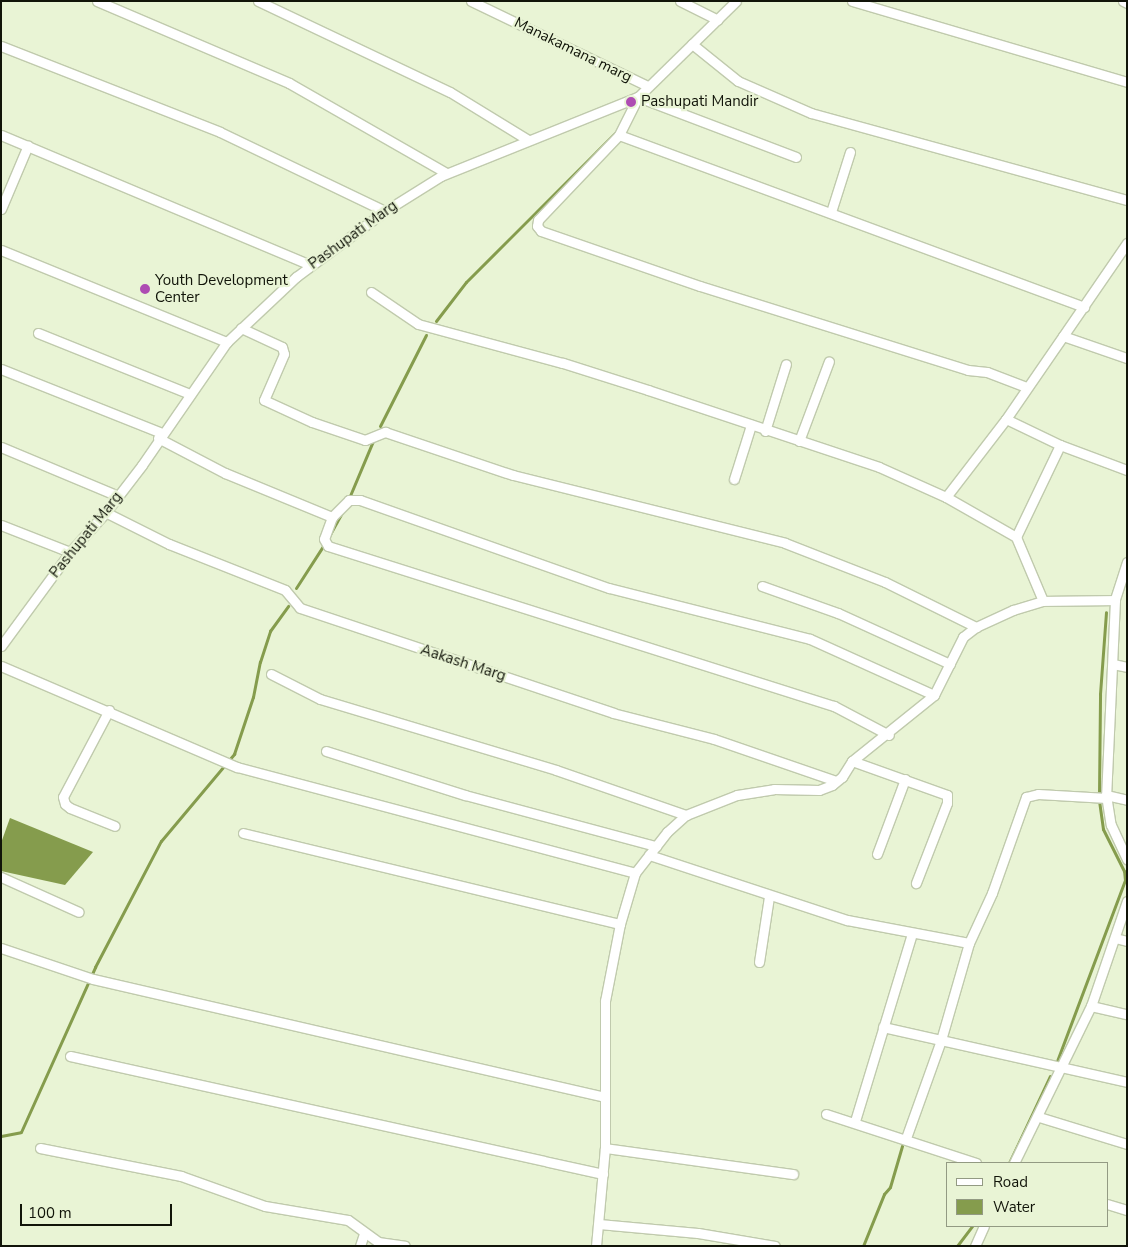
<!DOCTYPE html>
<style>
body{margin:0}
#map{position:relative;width:1128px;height:1247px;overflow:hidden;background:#e9f4d5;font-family:"Nunito Sans",sans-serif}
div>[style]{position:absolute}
.water>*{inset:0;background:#859c4d}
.stream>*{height:3px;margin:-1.5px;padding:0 1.5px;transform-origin:1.5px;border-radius:1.5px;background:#859c4d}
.roads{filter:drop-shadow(1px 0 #c0caad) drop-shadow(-1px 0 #c0caad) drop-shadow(0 1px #c0caad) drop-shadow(0 -1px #c0caad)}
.street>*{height:9px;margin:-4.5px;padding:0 4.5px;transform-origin:4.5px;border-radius:4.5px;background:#fff}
.dots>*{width:14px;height:14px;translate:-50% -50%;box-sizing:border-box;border:2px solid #e9f4d5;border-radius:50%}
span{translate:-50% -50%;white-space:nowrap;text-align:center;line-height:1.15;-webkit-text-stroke:4.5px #e9f4d5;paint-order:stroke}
.street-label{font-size:15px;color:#111409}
.poi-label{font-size:15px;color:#111409}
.left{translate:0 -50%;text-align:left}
.frame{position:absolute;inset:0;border:2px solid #111409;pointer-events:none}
.legend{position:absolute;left:946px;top:1162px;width:162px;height:65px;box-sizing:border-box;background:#e9f4d5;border:1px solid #939a83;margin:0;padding:6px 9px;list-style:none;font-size:15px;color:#111409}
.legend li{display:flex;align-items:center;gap:10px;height:25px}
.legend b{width:25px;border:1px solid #939a83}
.scale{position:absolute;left:20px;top:1204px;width:152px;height:22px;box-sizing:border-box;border:2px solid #111409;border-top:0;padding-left:6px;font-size:15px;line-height:18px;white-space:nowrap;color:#111409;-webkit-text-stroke:4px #e9f4d5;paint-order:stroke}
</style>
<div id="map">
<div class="water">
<div style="clip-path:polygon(10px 818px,93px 852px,65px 885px,1px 871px,1px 843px)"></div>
</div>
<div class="stream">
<div style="left:436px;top:321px;width:49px;rotate:-52.4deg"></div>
<div style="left:466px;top:282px;width:211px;rotate:-45deg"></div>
<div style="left:380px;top:426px;width:102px;rotate:-63.2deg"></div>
<div style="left:349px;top:498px;width:62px;rotate:-67.2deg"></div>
<div style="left:329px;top:536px;width:29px;rotate:-61deg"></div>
<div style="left:296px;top:588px;width:54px;rotate:-57.2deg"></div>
<div style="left:1099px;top:794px;width:100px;rotate:-89.4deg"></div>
<div style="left:1100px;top:694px;width:82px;rotate:-85.8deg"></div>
<div style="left:1057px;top:1061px;width:193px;rotate:-69.4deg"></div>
<div style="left:1125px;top:880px;width:9px;rotate:-96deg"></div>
<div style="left:1124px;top:871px;width:47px;rotate:-116.6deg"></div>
<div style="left:1103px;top:829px;width:27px;rotate:-98deg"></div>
<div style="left:1px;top:1136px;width:20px;rotate:-11deg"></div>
<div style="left:21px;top:1132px;width:181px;rotate:-65.8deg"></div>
<div style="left:95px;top:967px;width:142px;rotate:-62.4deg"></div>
<div style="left:161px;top:841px;width:114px;rotate:-50deg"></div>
<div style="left:234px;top:754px;width:60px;rotate:-71.6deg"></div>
<div style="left:253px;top:697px;width:36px;rotate:-79deg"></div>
<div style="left:260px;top:662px;width:33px;rotate:-72deg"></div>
<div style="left:270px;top:631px;width:31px;rotate:-54deg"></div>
<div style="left:1009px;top:1163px;width:96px;rotate:-64.8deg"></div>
<div style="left:863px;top:1246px;width:56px;rotate:-68deg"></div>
<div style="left:884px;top:1194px;width:9px;rotate:-49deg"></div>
<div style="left:890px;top:1187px;width:43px;rotate:-73.7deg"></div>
<div style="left:957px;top:1246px;width:25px;rotate:-53deg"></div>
</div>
<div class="roads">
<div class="street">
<div style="left:97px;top:1px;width:209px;rotate:23.1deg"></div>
<div style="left:289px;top:83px;width:181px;rotate:29.8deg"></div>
<div style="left:258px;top:1px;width:212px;rotate:25.4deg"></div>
<div style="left:450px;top:92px;width:92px;rotate:31.6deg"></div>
<div style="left:471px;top:1px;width:196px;rotate:25.7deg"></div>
<div style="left:680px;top:1px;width:42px;rotate:26.6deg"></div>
<div style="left:852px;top:1px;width:287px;rotate:16.4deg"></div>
<div style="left:1123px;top:1px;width:4px;rotate:27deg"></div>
<div style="left:692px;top:44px;width:59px;rotate:38.8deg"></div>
<div style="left:738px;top:81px;width:80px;rotate:23.7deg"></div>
<div style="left:811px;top:113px;width:328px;rotate:15.4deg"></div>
<div style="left:1px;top:46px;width:235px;rotate:21.4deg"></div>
<div style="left:220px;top:132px;width:183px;rotate:25.6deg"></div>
<div style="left:1px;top:135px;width:336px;rotate:22.8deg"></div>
<div style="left:619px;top:135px;width:496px;rotate:20.3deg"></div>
<div style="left:796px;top:157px;width:169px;rotate:-159.2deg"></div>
<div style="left:638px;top:97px;width:42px;rotate:116.6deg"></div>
<div style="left:619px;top:135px;width:117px;rotate:133.6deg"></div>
<div style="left:538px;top:220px;width:6px;rotate:99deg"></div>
<div style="left:537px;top:226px;width:6px;rotate:51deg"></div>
<div style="left:541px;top:231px;width:168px;rotate:19.1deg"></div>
<div style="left:700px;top:286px;width:281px;rotate:17.4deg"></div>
<div style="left:968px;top:370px;width:19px;rotate:6deg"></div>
<div style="left:987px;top:372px;width:42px;rotate:21deg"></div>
<div style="left:1px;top:209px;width:69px;rotate:-67.1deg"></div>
<div style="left:831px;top:212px;width:63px;rotate:-72.4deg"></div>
<div style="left:1px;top:250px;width:244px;rotate:22.2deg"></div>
<div style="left:371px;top:292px;width:57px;rotate:34.2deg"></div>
<div style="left:418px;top:324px;width:150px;rotate:15.1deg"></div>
<div style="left:563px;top:363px;width:89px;rotate:17.6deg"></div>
<div style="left:648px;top:390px;width:243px;rotate:18.4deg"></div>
<div style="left:879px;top:467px;width:73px;rotate:24.1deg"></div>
<div style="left:946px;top:497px;width:81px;rotate:29.7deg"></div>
<div style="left:1016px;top:537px;width:69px;rotate:67.1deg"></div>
<div style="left:241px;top:328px;width:45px;rotate:24.9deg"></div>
<div style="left:282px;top:347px;width:7px;rotate:74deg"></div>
<div style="left:284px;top:354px;width:50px;rotate:113.5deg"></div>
<div style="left:264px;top:400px;width:53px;rotate:24.6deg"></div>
<div style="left:312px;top:422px;width:56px;rotate:18.8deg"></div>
<div style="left:365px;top:440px;width:22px;rotate:-22deg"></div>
<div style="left:385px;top:432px;width:135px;rotate:18.6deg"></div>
<div style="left:513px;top:475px;width:280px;rotate:14deg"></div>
<div style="left:785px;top:543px;width:107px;rotate:21.3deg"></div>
<div style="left:885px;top:582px;width:102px;rotate:26.3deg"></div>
<div style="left:38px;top:333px;width:164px;rotate:21.9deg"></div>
<div style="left:1063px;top:336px;width:68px;rotate:19deg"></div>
<div style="left:1px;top:369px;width:173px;rotate:21.7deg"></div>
<div style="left:1006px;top:419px;width:60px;rotate:25.7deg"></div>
<div style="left:1060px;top:445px;width:72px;rotate:20.5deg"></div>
<div style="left:765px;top:431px;width:70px;rotate:-72.6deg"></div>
<div style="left:158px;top:438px;width:76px;rotate:27.6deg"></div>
<div style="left:225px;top:473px;width:116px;rotate:22.4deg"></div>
<div style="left:332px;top:517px;width:24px;rotate:-45deg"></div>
<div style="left:349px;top:500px;width:11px"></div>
<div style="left:360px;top:500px;width:264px;rotate:19.5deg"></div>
<div style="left:609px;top:588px;width:207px;rotate:14.2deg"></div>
<div style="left:810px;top:639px;width:136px;rotate:24.3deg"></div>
<div style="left:799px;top:441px;width:85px;rotate:-69.4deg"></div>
<div style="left:1px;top:447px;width:127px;rotate:22.7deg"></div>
<div style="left:734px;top:479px;width:57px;rotate:-72.5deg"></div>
<div style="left:946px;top:497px;width:98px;rotate:-52.4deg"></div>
<div style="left:1006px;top:419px;width:214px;rotate:-55.5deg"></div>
<div style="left:105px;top:512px;width:72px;rotate:26.6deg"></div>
<div style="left:169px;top:544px;width:125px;rotate:21.6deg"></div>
<div style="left:285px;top:590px;width:23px;rotate:50deg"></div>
<div style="left:300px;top:608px;width:330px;rotate:18.5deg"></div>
<div style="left:613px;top:713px;width:104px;rotate:14.4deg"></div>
<div style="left:714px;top:739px;width:129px;rotate:19deg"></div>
<div style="left:332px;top:517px;width:23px;rotate:110deg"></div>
<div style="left:324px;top:539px;width:8px;rotate:60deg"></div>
<div style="left:328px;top:546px;width:531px;rotate:17.55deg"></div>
<div style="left:834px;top:706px;width:62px;rotate:27.8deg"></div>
<div style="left:1px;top:525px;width:74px;rotate:21.4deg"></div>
<div style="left:1016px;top:537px;width:102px;rotate:-64.4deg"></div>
<div style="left:1127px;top:562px;width:40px;rotate:108deg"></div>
<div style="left:1115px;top:600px;width:195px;rotate:92.6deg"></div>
<div style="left:1106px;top:795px;width:30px;rotate:81deg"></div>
<div style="left:1111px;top:825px;width:38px;rotate:65deg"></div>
<div style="left:762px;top:586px;width:81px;rotate:19.6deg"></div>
<div style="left:838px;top:613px;width:123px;rotate:24.5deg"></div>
<div style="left:1px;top:646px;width:117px;rotate:-53.7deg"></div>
<div style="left:70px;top:552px;width:54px;rotate:-48deg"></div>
<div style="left:106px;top:512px;width:59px;rotate:-52.5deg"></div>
<div style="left:142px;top:465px;width:150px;rotate:-55.4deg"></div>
<div style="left:227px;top:342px;width:95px;rotate:-43.3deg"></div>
<div style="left:296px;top:277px;width:111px;rotate:-36.6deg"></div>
<div style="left:385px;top:211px;width:66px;rotate:-32deg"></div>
<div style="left:441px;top:176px;width:212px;rotate:-21.9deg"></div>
<div style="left:638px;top:97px;width:137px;rotate:-44.4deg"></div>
<div style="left:1113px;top:664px;width:14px;rotate:12deg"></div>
<div style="left:1px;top:666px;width:257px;rotate:23.2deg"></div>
<div style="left:237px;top:767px;width:412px;rotate:14.9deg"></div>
<div style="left:271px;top:674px;width:55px;rotate:27deg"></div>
<div style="left:320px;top:699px;width:246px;rotate:16.7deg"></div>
<div style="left:556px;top:770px;width:138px;rotate:19.1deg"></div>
<div style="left:109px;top:710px;width:98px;rotate:117.9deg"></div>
<div style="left:63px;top:797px;width:7px;rotate:74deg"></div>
<div style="left:65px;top:804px;width:6px;rotate:39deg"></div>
<div style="left:70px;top:808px;width:48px;rotate:21.8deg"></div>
<div style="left:326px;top:751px;width:146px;rotate:17.6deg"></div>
<div style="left:465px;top:795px;width:198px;rotate:15deg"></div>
<div style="left:852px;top:761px;width:101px;rotate:19.7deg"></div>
<div style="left:947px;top:795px;width:8px;rotate:90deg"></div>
<div style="left:947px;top:803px;width:86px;rotate:111.2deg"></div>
<div style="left:1106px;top:795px;width:22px;rotate:13deg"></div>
<div style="left:243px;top:833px;width:388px;rotate:13.6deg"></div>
<div style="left:877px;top:854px;width:80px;rotate:-69.5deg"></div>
<div style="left:649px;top:855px;width:208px;rotate:18.2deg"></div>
<div style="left:847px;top:920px;width:124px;rotate:10.7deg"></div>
<div style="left:969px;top:943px;width:55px;rotate:-65.3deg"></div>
<div style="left:992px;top:893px;width:102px;rotate:-70.5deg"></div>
<div style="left:1026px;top:797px;width:12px;rotate:-14deg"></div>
<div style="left:1038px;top:794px;width:69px;rotate:3.3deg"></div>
<div style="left:1px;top:877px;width:85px;rotate:24.2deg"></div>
<div style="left:1115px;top:938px;width:12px;rotate:14deg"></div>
<div style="left:1px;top:948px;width:97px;rotate:18.6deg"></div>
<div style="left:93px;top:979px;width:525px;rotate:12.98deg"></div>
<div style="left:759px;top:962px;width:66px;rotate:-81.3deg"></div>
<div style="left:1091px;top:1006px;width:37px;rotate:13deg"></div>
<div style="left:883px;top:1027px;width:250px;rotate:12.7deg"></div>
<div style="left:70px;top:1056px;width:546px;rotate:12.48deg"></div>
<div style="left:826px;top:1114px;width:158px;rotate:18.1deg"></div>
<div style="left:1039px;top:1117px;width:92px;rotate:17.1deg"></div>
<div style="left:855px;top:1121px;width:196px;rotate:-73.1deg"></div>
<div style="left:906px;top:1138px;width:104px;rotate:-70.3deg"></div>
<div style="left:941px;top:1040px;width:101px;rotate:-73.9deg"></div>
<div style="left:40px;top:1148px;width:144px;rotate:11.2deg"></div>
<div style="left:181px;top:1176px;width:89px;rotate:19.7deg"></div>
<div style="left:265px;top:1206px;width:84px;rotate:9.6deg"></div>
<div style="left:348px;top:1220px;width:37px;rotate:36deg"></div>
<div style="left:378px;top:1242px;width:27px;rotate:8deg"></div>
<div style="left:605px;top:1148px;width:190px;rotate:7.9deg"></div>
<div style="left:1014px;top:1163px;width:175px;rotate:-63.9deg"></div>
<div style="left:1091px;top:1006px;width:111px;rotate:-71.1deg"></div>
<div style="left:1107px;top:1204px;width:21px;rotate:17deg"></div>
<div style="left:599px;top:1224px;width:99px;rotate:5.2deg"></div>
<div style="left:698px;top:1233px;width:78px;rotate:9.6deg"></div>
<div style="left:360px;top:1246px;width:13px;rotate:-72deg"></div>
<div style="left:596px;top:1246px;width:98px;rotate:-84.8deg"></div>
<div style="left:605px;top:1148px;width:147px;rotate:-90deg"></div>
<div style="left:605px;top:1001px;width:78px;rotate:-79deg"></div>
<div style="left:620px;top:924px;width:53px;rotate:-73.6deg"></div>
<div style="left:635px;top:873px;width:52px;rotate:-52deg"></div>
<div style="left:667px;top:832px;width:25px;rotate:-42deg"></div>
<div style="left:686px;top:815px;width:55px;rotate:-21.4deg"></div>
<div style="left:737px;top:795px;width:37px;rotate:-9deg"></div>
<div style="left:774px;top:789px;width:45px;rotate:1.3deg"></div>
<div style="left:819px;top:790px;width:14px;rotate:-21deg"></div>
<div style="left:832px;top:785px;width:13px;rotate:-39deg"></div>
<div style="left:842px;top:777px;width:19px;rotate:-58deg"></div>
<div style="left:852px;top:761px;width:105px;rotate:-38.8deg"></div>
<div style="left:934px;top:695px;width:65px;rotate:-63.4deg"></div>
<div style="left:963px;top:637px;width:16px;rotate:-38deg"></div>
<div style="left:976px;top:627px;width:41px;rotate:-24.7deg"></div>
<div style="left:1013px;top:610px;width:31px;rotate:-17deg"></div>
<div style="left:1043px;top:601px;width:72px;rotate:-0.8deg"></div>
<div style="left:975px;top:1246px;width:22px;rotate:-66deg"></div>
</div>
</div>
<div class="dots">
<div style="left:631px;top:102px;background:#ae4cb3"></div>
<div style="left:145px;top:289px;background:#ae4cb3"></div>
</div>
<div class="street-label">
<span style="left:573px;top:50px;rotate:26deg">Manakamana marg</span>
<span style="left:353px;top:235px;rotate:-36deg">Pashupati Marg</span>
<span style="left:86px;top:535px;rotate:-51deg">Pashupati Marg</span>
<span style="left:463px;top:663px;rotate:18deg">Aakash Marg</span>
</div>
<div class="poi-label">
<span class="left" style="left:641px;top:102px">Pashupati Mandir</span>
<span class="left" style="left:155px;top:289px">Youth Development<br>Center</span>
</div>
<div class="frame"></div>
<ul class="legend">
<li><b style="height:6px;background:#fff"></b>Road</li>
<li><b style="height:14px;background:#859c4d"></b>Water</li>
</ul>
<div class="scale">100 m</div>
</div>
